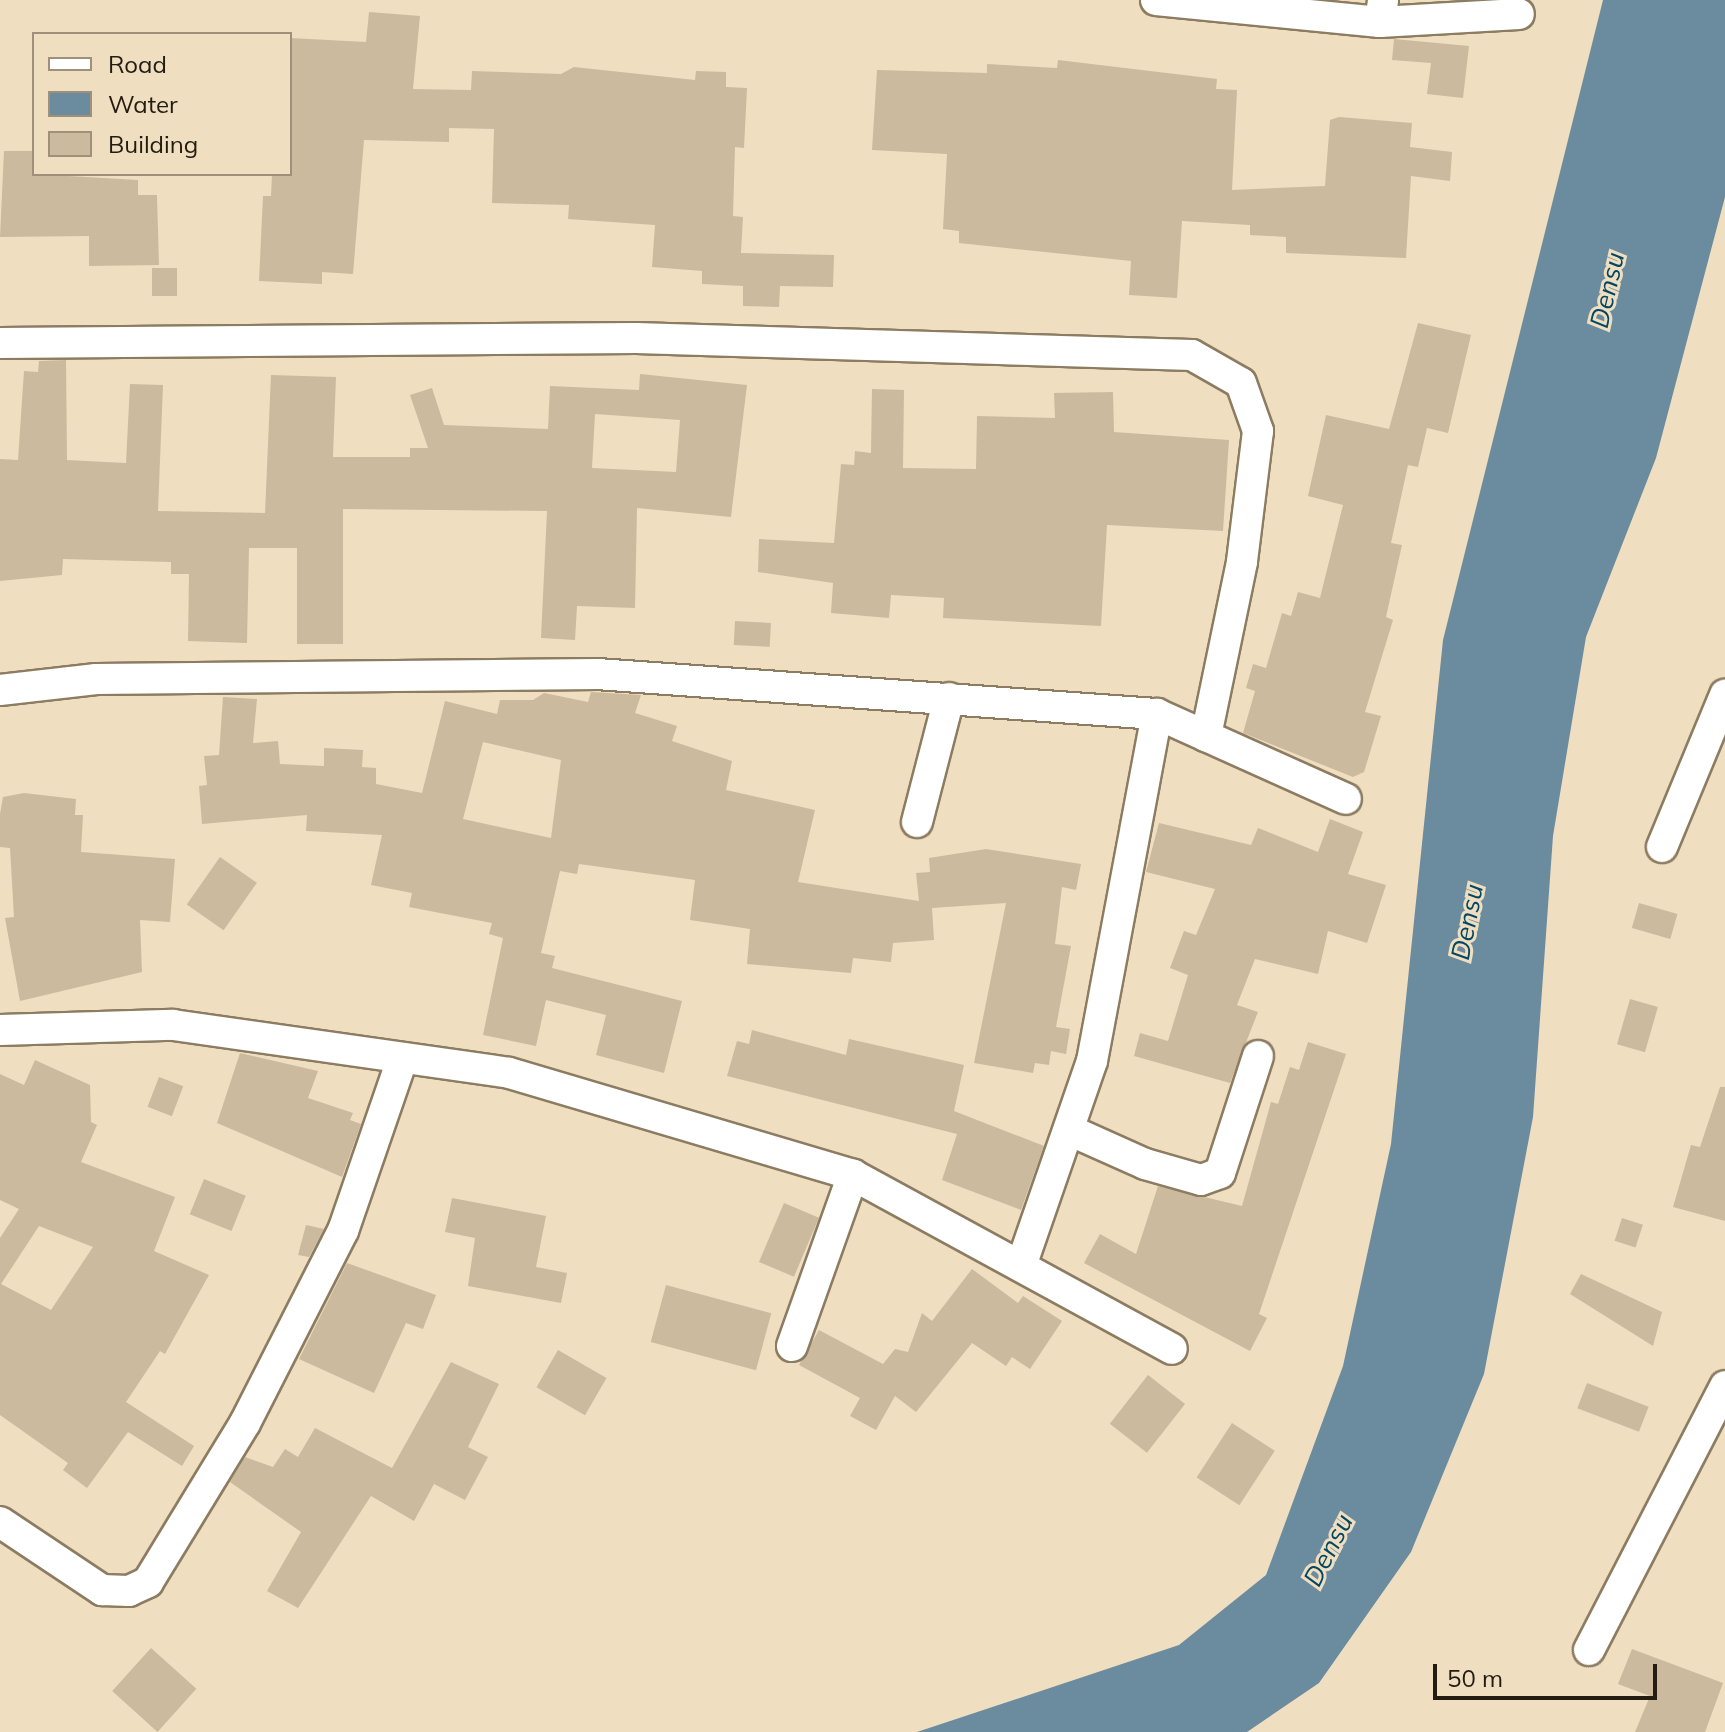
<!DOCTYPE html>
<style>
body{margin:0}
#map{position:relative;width:1725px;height:1732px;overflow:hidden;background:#f0dec0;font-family:Mulish,sans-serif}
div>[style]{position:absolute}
.water>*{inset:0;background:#6b8c9f}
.building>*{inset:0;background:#ccba9e;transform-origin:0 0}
.roads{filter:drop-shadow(2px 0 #8c7c61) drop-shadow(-2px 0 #8c7c61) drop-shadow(0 2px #8c7c61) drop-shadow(0 -2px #8c7c61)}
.minor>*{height:30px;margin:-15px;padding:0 15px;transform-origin:15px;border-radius:15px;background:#fff}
span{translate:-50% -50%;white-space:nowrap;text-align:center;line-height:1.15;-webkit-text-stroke:6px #f0dec0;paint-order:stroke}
.water-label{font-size:26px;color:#024763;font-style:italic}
.legend{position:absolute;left:32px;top:32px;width:260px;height:144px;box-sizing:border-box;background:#f0dec0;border:2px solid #9e907a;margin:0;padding:10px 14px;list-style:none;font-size:24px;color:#221c11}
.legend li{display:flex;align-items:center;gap:16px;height:40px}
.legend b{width:40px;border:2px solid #9e907a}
.scale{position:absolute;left:1433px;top:1664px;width:224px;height:36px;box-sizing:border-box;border:4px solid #221c11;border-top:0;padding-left:10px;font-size:24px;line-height:28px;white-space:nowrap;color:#221c11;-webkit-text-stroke:6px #f0dec0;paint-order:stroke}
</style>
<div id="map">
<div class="water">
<div style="clip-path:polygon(1603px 0,1725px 0,1725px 197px,1656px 458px,1586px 637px,1553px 836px,1533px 1117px,1484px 1374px,1411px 1552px,1319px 1683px,1247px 1732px,917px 1732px,1179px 1645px,1266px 1575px,1343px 1366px,1391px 1144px,1443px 640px)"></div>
</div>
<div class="building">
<div style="clip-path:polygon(369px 12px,420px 16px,413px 89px,471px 90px,472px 71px,561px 74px,574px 67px,695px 80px,696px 71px,726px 72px,726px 87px,747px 88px,744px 148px,735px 147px,733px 216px,743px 217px,741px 253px,834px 255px,833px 287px,780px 286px,779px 307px,743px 306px,743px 286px,702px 284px,702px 271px,652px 267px,655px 225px,568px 219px,569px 205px,492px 203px,494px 129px,449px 128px,449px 142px,364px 140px,353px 274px,322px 272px,322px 284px,259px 281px,263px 196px,271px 196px,272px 174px,290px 174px,290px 38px,366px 42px)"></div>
<div style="clip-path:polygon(1394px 39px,1469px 46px,1463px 98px,1427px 94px,1431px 63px,1392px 60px)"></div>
<div style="clip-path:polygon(1058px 60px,1217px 79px,1216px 89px,1237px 90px,1232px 190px,1325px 186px,1330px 120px,1339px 117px,1412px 123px,1410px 147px,1452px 152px,1450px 181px,1411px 176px,1406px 258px,1286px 253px,1286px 237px,1250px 235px,1250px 225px,1182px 221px,1177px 298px,1129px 295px,1131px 261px,959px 243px,959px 231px,943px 229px,947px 154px,872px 150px,877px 70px,987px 73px,987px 64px,1057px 68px)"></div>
<div style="clip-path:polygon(4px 151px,34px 151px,34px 174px,138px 180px,138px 195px,157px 195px,159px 265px,89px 266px,89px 236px,0 237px)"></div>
<div style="left:152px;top:268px;width:25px;height:28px"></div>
<div style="clip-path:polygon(1418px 323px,1471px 335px,1448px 433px,1427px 428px,1418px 467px,1408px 465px,1391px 543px,1402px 545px,1386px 617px,1393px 620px,1365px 712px,1381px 716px,1364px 772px,1353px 777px,1243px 733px,1255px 691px,1246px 688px,1253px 664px,1266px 668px,1282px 613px,1291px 616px,1298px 592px,1320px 598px,1343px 505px,1308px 496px,1326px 415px,1389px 429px)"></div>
<div style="clip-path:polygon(evenodd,66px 360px,67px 460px,126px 463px,130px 384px,163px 385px,158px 511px,265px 513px,271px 375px,336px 377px,333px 457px,410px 457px,410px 448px,428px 448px,410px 395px,432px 388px,444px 425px,548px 429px,550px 386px,639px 390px,640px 374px,747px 385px,731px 517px,637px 508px,635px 608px,577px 606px,575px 640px,541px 638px,547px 511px,343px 509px,343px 644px,297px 644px,297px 548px,249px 548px,247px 643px,188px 641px,189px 574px,171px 574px,171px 562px,63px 559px,62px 575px,0 581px,0 459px,18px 460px,24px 371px,38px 372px,39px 361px,66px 360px,595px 414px,680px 420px,676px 472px,592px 468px,595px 414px)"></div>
<div style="clip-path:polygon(872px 389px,904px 390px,903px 468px,976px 469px,977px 416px,1055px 418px,1054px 393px,1113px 392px,1114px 432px,1229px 440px,1223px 531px,1107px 525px,1101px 626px,943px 618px,944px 598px,891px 595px,889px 618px,831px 613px,833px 583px,758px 572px,759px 539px,834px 543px,841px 464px,854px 465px,855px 451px,871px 453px)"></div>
<div style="left:735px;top:621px;width:36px;height:24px;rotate:3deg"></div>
<div style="clip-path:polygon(evenodd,591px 692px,641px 695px,635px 713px,677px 726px,672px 741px,732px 761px,726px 790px,815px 810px,798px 882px,919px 901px,916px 873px,930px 872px,929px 858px,986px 849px,1081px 864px,1076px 890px,1062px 887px,1055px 944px,1071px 946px,1056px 1027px,1070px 1029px,1066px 1054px,1051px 1051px,1049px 1065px,1035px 1063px,1033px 1073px,974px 1063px,1006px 903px,932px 908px,934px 940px,893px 943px,891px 962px,853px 958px,851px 973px,747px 964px,750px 929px,690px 920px,695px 880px,579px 864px,577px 874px,560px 871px,541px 953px,555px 956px,552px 968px,682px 1001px,664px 1073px,596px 1055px,606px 1015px,546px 1000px,536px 1046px,483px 1035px,503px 938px,489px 934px,492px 923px,409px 907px,412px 893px,371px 885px,382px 835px,306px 831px,307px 815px,202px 824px,199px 786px,207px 785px,204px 756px,219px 755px,223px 697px,257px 699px,253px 743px,278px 741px,280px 764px,324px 766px,324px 748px,363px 750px,362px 767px,376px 768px,376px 784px,422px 793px,445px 701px,497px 714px,500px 700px,533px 700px,544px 693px,588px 702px,591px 692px,483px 742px,561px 760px,551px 838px,463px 819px,483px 742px)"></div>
<div style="clip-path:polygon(24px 793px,76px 799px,75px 815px,83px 815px,81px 852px,175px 859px,170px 922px,140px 920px,142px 972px,20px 1001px,5px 918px,14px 917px,10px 848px,0 847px,0 814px,3px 797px)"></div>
<div style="clip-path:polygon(1330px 819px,1363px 832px,1348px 874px,1386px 885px,1367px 943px,1328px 931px,1318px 974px,1255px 959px,1237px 1005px,1258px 1012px,1230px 1083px,1134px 1056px,1140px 1033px,1168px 1041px,1188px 975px,1170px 968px,1184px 931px,1196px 935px,1215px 889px,1146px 872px,1159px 823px,1251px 845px,1258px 828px,1318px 852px)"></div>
<div style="left:220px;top:857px;width:45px;height:58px;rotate:35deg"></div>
<div style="left:1639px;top:903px;width:40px;height:26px;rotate:16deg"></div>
<div style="left:1630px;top:999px;width:29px;height:47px;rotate:16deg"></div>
<div style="clip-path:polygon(752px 1030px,846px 1055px,849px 1039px,964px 1065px,954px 1111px,1044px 1146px,1021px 1210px,942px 1180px,957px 1134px,727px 1076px,737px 1041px,749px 1044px)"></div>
<div style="clip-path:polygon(1308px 1042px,1346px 1054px,1259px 1314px,1267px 1318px,1250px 1351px,1084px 1263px,1100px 1234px,1136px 1254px,1158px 1186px,1242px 1206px,1271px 1102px,1278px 1104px,1290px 1067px,1299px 1070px)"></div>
<div style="clip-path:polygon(240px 1053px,318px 1071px,308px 1098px,353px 1113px,350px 1120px,361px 1124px,342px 1177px,217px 1123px)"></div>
<div style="clip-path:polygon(evenodd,35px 1060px,90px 1085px,91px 1122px,97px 1125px,81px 1162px,175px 1197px,154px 1251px,209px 1275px,165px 1354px,160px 1351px,126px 1402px,194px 1446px,182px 1466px,128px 1432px,87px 1488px,63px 1470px,68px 1463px,0 1415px,0 1238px,19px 1209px,0 1200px,0 1074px,24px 1085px,35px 1060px,39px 1226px,93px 1247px,51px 1310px,1px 1284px,39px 1226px)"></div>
<div style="left:159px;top:1077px;width:26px;height:32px;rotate:21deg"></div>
<div style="clip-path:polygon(1720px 1087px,1725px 1087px,1725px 1221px,1673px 1207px,1691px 1145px,1700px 1147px)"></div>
<div style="left:204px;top:1179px;width:45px;height:38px;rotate:22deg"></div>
<div style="clip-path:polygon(452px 1198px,546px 1216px,536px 1267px,567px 1273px,561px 1303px,468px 1286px,475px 1238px,445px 1232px)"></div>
<div style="left:784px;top:1203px;width:38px;height:64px;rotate:23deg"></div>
<div style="left:1622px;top:1218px;width:22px;height:24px;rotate:18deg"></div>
<div style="clip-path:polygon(306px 1225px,324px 1229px,309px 1257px,298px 1255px)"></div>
<div style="clip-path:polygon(347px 1263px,436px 1295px,423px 1329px,406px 1323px,374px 1393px,299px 1359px)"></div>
<div style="clip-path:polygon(972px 1269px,1018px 1303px,1023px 1296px,1062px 1321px,1030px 1369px,1012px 1357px,1006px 1366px,972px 1343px,916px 1412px,895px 1396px,876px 1430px,850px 1416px,860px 1398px,799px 1365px,819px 1330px,883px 1364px,895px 1349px,908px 1352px,922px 1313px,932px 1321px)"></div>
<div style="clip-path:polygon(1581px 1274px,1662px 1312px,1653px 1346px,1570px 1294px)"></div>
<div style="left:666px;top:1285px;width:109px;height:59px;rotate:15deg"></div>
<div style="left:558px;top:1350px;width:56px;height:43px;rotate:30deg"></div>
<div style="clip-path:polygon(451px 1362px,499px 1384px,468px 1447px,488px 1457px,465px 1500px,434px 1484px,414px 1521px,371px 1496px,298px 1608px,267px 1591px,301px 1532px,230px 1482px,245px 1457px,273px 1467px,285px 1449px,298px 1457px,315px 1428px,392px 1468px)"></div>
<div style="left:1148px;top:1375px;width:47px;height:62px;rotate:38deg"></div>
<div style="left:1587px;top:1383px;width:66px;height:27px;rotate:21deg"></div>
<div style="left:1232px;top:1423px;width:51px;height:65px;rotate:33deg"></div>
<div style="left:151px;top:1648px;width:61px;height:58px;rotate:42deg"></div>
<div style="clip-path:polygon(1632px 1649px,1723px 1683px,1705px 1732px,1635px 1732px,1650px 1696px,1618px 1684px)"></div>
</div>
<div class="roads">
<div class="minor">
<div style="left:1156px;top:0;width:225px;rotate:5.6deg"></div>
<div style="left:1380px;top:22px;width:22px;rotate:-82deg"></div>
<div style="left:1380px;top:22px;width:139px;rotate:-3.3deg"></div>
<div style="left:0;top:343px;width:636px;rotate:-0.45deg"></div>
<div style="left:636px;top:338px;width:556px;rotate:1.75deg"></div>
<div style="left:1192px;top:355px;width:56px;rotate:29.7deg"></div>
<div style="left:1241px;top:383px;width:51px;rotate:70.5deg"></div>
<div style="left:1258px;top:431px;width:132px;rotate:97deg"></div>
<div style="left:1242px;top:562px;width:178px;rotate:101.7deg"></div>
<div style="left:0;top:690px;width:97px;rotate:-6.5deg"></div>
<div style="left:96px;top:679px;width:501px;rotate:-0.57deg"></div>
<div style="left:597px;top:674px;width:561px;rotate:4.09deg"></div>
<div style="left:917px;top:822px;width:128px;rotate:-75.5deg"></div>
<div style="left:1662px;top:847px;width:165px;rotate:-67.5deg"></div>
<div style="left:0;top:1030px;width:173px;rotate:-1.7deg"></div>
<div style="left:173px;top:1025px;width:339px;rotate:8.1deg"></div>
<div style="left:509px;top:1073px;width:359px;rotate:16.5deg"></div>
<div style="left:853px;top:1175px;width:363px;rotate:28.6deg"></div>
<div style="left:1069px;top:1130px;width:83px;rotate:24.1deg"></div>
<div style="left:1145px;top:1164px;width:58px;rotate:15.9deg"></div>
<div style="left:1201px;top:1180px;width:20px;rotate:-20deg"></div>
<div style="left:1220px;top:1173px;width:123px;rotate:-72deg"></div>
<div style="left:1021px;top:1266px;width:217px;rotate:-70.9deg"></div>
<div style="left:1092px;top:1061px;width:353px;rotate:-79.4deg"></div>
<div style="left:1157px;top:714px;width:207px;rotate:24.2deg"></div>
<div style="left:792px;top:1346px;width:182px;rotate:-70.4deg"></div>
<div style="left:0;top:1522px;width:123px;rotate:33.7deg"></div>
<div style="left:102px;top:1590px;width:27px;rotate:2deg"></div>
<div style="left:129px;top:1591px;width:21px;rotate:-25deg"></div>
<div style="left:148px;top:1582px;width:186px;rotate:-58.6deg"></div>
<div style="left:245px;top:1423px;width:216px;rotate:-63deg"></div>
<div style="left:343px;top:1231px;width:181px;rotate:-71deg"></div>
<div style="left:1589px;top:1650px;width:297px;rotate:-62.7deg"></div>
</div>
</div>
<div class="water-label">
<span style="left:1607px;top:290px;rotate:-77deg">Densu</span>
<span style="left:1467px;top:922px;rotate:-79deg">Densu</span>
<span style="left:1328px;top:1550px;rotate:-63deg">Densu</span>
</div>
<ul class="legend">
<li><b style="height:10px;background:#fff"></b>Road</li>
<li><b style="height:22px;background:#6b8c9f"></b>Water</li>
<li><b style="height:22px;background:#ccba9e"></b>Building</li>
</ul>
<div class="scale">50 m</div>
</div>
